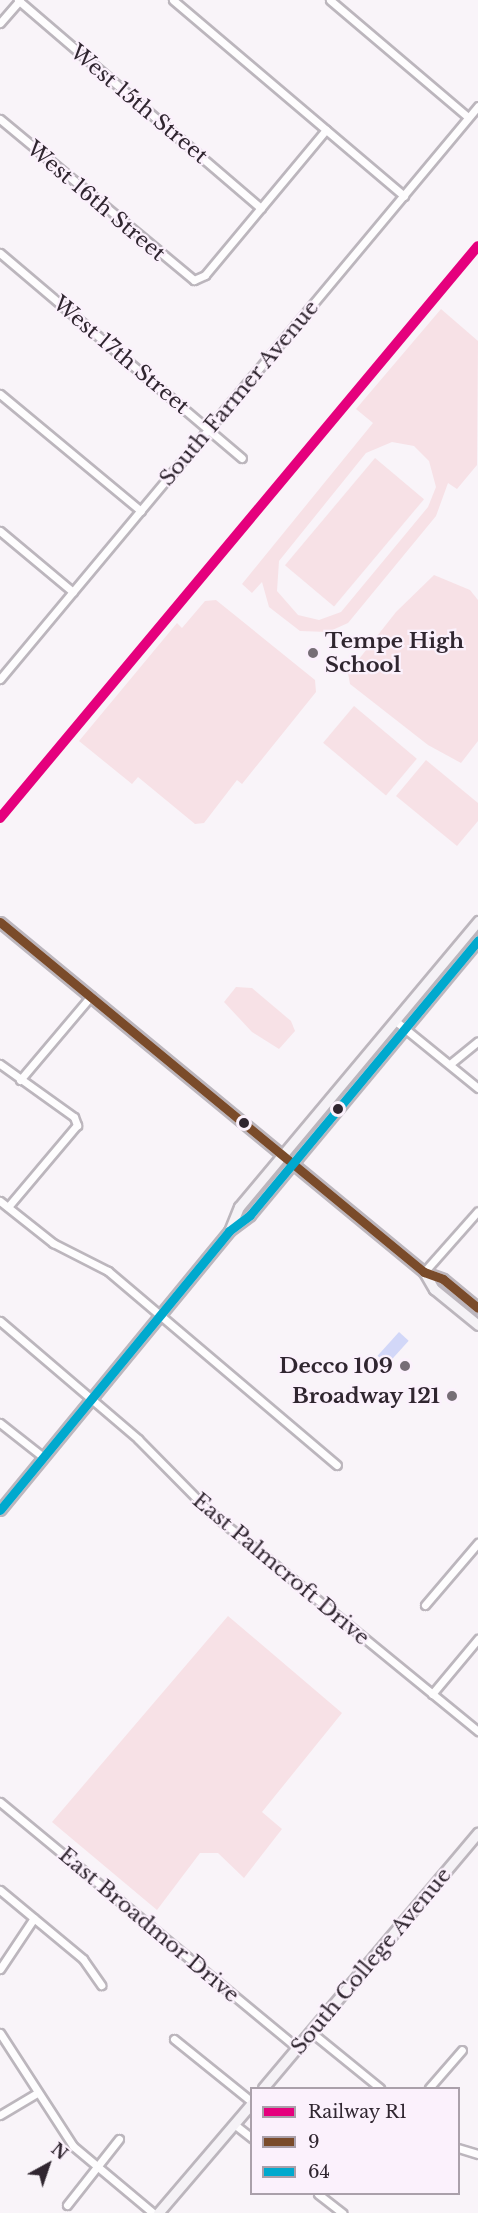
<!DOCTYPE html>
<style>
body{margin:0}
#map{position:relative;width:478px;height:2213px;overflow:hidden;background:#f9f4f9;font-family:"Libre Baskerville",serif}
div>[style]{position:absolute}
.green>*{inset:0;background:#f7e1e6;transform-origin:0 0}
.water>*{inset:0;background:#d2d7f8;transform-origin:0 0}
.roads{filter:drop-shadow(2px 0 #bcb6bd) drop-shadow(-2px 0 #bcb6bd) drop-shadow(0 2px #bcb6bd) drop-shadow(0 -2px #bcb6bd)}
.street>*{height:7px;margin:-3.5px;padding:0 3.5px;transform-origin:3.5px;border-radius:3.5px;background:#fefdfe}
.secondary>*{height:9px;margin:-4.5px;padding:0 4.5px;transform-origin:4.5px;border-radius:4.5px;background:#f5f2f6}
.bus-1>*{height:9px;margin:-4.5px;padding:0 4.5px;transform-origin:4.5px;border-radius:4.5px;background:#7a4b2a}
.bus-2>*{height:9px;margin:-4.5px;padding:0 4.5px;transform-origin:4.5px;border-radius:4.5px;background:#00a9ce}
.rail-1>*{height:10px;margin:-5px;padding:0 5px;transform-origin:5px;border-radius:5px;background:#e5007d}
.dots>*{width:16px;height:16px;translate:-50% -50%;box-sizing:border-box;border:3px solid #fbf1fc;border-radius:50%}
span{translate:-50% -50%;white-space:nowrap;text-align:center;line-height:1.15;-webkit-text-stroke:4.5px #fbf1fc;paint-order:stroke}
.street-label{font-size:21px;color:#302630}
.poi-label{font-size:21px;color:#302630;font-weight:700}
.left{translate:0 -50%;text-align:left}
.right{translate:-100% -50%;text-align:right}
.legend{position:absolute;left:250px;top:2087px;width:210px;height:108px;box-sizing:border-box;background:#fbf1fc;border:2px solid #aaa0aa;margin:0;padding:8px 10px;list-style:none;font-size:18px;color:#302630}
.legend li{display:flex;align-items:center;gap:12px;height:30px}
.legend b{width:30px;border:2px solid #aaa0aa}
.north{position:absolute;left:18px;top:2135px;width:60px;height:60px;-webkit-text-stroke:4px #fbf1fc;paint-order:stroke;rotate:40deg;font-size:16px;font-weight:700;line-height:24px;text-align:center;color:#302630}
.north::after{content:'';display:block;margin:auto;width:21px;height:27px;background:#302630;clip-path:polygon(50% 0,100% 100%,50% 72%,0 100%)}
</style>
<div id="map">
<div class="green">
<div style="clip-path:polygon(evenodd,441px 309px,478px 341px,477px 465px,457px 489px,448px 483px,436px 516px,348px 623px,328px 632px,300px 631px,269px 607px,262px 582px,252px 593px,242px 584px,373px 423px,356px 409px,441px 309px,392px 442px,414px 446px,429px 461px,436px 487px,428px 507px,341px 612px,319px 620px,298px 615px,277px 591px,279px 561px,366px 453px,392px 442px)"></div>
<div style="left:375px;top:458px;width:64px;height:140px;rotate:40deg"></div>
<div style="clip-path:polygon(434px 575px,470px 590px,478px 600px,478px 741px,461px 763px,428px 745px,350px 684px,348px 673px,396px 612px)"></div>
<div style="clip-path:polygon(216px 600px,315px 680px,316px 692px,242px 784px,237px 780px,204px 823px,195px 824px,138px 777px,132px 784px,79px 741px,177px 623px,182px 628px,205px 601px)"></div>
<div style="left:354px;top:706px;width:82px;height:48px;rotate:40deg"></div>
<div style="clip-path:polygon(426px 760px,478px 803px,478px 821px,457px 846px,396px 796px)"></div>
<div style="clip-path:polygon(236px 987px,252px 988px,291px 1021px,295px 1031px,279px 1049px,252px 1032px,224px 1002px)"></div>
<div style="clip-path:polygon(228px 1616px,342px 1713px,262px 1812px,282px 1829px,244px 1878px,218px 1853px,200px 1853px,157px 1910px,52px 1822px)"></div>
</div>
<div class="water">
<div style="left:399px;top:1332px;width:13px;height:32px;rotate:42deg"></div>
</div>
<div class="roads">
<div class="street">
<div style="left:18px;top:0;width:320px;rotate:40.6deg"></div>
<div style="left:173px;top:0;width:303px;rotate:40.3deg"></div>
<div style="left:330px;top:0;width:181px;rotate:40.3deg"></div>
<div style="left:0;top:23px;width:30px;rotate:-49deg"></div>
<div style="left:0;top:119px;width:252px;rotate:39.7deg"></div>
<div style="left:194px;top:280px;width:12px;rotate:-24deg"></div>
<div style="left:205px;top:275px;width:189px;rotate:-50.2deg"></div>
<div style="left:0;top:253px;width:317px;rotate:40.3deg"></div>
<div style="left:0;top:394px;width:183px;rotate:39.7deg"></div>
<div style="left:0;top:531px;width:95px;rotate:39.9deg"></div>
<div style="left:0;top:679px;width:746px;rotate:-50.16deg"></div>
<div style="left:398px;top:1023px;width:103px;rotate:39.1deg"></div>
<div style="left:0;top:1064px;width:91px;rotate:35.6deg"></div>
<div style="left:74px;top:1117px;width:9px;rotate:69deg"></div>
<div style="left:77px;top:1125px;width:107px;rotate:130.1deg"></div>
<div style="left:450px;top:1064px;width:36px;rotate:-39deg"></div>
<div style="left:20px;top:1080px;width:110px;rotate:-49.8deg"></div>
<div style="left:0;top:1201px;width:68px;rotate:38.4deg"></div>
<div style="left:53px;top:1243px;width:62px;rotate:27deg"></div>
<div style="left:108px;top:1271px;width:300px;rotate:40.3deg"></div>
<div style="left:424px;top:1272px;width:81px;rotate:-48.5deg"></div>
<div style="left:0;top:1321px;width:182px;rotate:40.5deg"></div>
<div style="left:138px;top:1439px;width:101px;rotate:45.4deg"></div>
<div style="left:209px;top:1511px;width:348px;rotate:39.3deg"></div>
<div style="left:0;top:1423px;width:55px;rotate:38.3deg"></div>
<div style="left:425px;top:1605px;width:82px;rotate:-49.5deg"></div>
<div style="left:432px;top:1694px;width:72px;rotate:-50.1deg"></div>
<div style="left:0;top:1802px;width:386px;rotate:39.6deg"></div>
<div style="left:0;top:1890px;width:108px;rotate:39.7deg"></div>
<div style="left:83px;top:1959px;width:32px;rotate:55deg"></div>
<div style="left:0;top:1969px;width:61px;rotate:-56.3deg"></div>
<div style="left:311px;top:2032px;width:89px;rotate:39.1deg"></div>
<div style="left:0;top:2033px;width:135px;rotate:57.1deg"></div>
<div style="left:73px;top:2146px;width:104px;rotate:39.9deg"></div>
<div style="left:174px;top:2039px;width:100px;rotate:38.9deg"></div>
<div style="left:429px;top:2088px;width:50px;rotate:-49deg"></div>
<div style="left:0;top:2115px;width:43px;rotate:-30.7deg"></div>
<div style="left:234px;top:2124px;width:23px;rotate:38deg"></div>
<div style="left:458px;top:2148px;width:21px;rotate:17deg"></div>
<div style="left:318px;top:2194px;width:31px;rotate:38deg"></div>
<div style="left:67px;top:2205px;width:84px;rotate:-51.8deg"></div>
</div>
<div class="secondary">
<div style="left:0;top:922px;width:550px;rotate:39.54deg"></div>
<div style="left:424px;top:1272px;width:20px;rotate:20deg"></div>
<div style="left:443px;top:1279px;width:45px;rotate:39.6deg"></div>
<div style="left:230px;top:1229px;width:24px;rotate:-68deg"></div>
<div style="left:239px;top:1207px;width:373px;rotate:-50.1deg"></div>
<div style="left:424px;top:1272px;width:20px;rotate:60deg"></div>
<div style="left:434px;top:1289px;width:57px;rotate:39.3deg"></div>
<div style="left:0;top:1510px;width:361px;rotate:-50.6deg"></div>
<div style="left:229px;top:1231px;width:26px;rotate:-37deg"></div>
<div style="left:250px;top:1215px;width:357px;rotate:-50.3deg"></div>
<div style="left:263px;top:2088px;width:334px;rotate:-49.9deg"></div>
<div style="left:158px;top:2213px;width:145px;rotate:-49.5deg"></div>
</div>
</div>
<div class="bus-1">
<div style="left:0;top:922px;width:550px;rotate:39.54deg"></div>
<div style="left:424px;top:1272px;width:20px;rotate:20deg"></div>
<div style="left:443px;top:1279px;width:45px;rotate:39.6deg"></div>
</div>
<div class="bus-2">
<div style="left:0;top:1510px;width:361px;rotate:-50.6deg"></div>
<div style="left:229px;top:1231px;width:26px;rotate:-37deg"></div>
<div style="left:250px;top:1215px;width:357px;rotate:-50.3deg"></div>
</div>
<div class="rail-1">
<div style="left:0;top:818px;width:745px;rotate:-50.12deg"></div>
</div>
<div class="dots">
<div style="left:313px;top:653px;background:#766e76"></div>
<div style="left:338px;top:1109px;background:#302630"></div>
<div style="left:244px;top:1123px;background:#302630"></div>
<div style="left:405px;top:1366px;background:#766e76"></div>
<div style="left:452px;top:1396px;background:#766e76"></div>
</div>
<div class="street-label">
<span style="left:139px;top:104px;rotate:40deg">West 15th Street</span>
<span style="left:96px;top:201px;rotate:40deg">West 16th Street</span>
<span style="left:121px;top:355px;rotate:40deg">West 17th Street</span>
<span style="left:239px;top:393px;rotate:-50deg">South Farmer Avenue</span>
<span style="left:281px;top:1569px;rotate:40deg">East Palmcroft Drive</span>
<span style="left:149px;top:1925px;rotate:40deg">East Broadmor Drive</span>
<span style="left:371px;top:1961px;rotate:-50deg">South College Avenue</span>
</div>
<div class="poi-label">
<span class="left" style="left:325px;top:653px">Tempe High<br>School</span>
<span class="right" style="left:393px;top:1366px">Decco 109</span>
<span class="right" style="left:440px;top:1396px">Broadway 121</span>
</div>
<ul class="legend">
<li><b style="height:8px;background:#e5007d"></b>Railway R1</li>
<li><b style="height:8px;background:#7a4b2a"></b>9</li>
<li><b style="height:8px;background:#00a9ce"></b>64</li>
</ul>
<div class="north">N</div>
</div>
